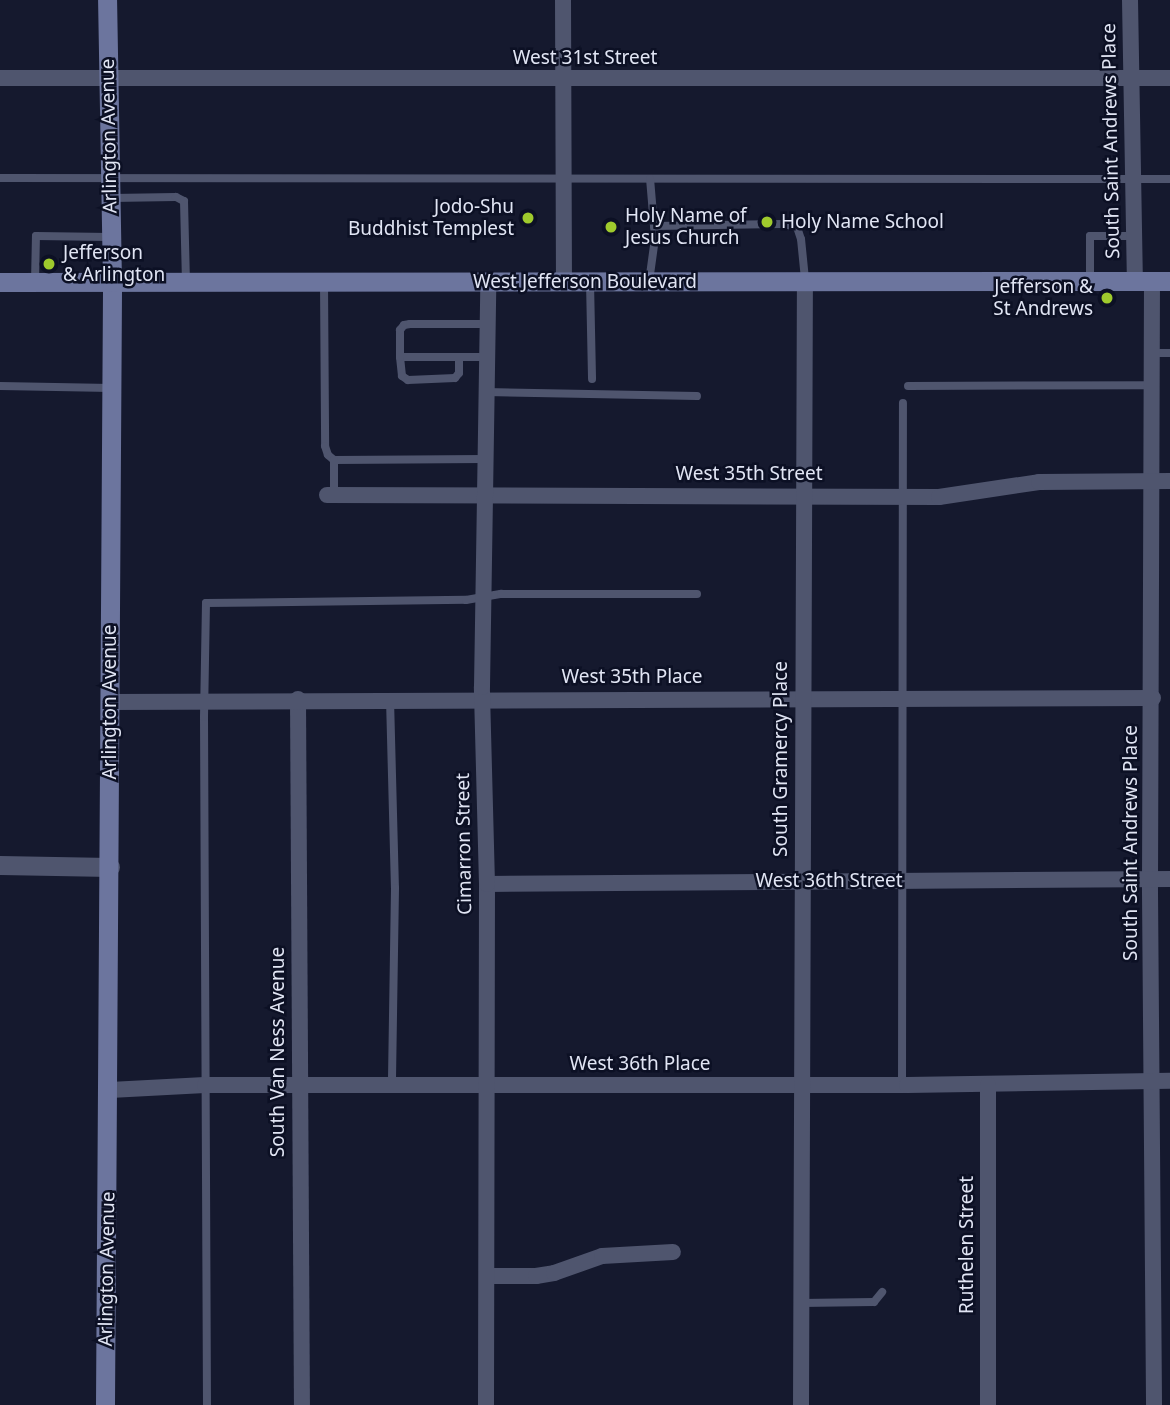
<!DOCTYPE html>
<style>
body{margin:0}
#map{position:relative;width:1170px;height:1405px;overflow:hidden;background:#15192e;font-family:"Noto Sans",sans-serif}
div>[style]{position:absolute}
.service>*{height:8px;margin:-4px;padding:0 4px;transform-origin:4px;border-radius:4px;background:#4f556e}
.minor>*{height:16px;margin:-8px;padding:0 8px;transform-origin:8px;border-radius:8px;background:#4f556e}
.tertiary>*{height:19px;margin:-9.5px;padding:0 9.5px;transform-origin:9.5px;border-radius:9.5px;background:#4f556e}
.secondary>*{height:19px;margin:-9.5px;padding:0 9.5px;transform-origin:9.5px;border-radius:9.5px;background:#6c759e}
.dots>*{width:19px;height:19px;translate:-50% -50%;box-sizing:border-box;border:4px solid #0c1024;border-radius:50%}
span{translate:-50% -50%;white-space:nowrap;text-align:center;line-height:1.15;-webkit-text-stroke:5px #0c1024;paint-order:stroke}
.street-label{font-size:19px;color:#e1e5f4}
.poi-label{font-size:19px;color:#e1e5f4}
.right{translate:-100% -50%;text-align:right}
.left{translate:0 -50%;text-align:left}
</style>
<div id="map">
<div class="service">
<div style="left:0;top:178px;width:1170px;rotate:0.05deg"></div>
<div style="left:112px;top:198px;width:64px;rotate:-0.9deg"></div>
<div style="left:176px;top:197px;width:9px;rotate:27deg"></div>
<div style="left:184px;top:201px;width:82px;rotate:88.6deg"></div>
<div style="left:654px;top:226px;width:129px;rotate:-0.9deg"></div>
<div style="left:783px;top:224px;width:14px;rotate:12deg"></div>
<div style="left:797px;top:227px;width:13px;rotate:72deg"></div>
<div style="left:801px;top:239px;width:40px;rotate:84.3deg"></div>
<div style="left:1090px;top:280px;width:44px;rotate:-90deg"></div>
<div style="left:1090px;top:236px;width:43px"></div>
<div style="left:35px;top:282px;width:46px;rotate:-88.8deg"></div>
<div style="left:36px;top:236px;width:74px;rotate:0.8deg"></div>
<div style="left:590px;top:282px;width:97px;rotate:88.8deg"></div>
<div style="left:649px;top:282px;width:44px;rotate:-82.2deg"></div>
<div style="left:655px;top:238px;width:59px;rotate:-94.8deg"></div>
<div style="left:324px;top:283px;width:163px;rotate:89.6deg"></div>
<div style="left:325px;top:446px;width:9px;rotate:72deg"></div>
<div style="left:328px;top:455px;width:8px;rotate:40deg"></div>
<div style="left:334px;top:460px;width:150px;rotate:-0.4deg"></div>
<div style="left:1152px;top:353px;width:18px"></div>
<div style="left:400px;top:357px;width:19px;rotate:84deg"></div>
<div style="left:402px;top:376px;width:7px;rotate:34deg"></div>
<div style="left:408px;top:380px;width:47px;rotate:-2.4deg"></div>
<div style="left:455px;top:378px;width:6px;rotate:-51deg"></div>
<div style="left:459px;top:373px;width:15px;rotate:-90deg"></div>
<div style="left:487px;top:357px;width:87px;rotate:180deg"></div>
<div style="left:400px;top:357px;width:27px;rotate:-90deg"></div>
<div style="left:400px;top:330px;width:6px;rotate:-51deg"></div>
<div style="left:404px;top:325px;width:6px;rotate:-9deg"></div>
<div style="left:410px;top:324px;width:77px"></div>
<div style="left:0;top:386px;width:111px;rotate:1deg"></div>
<div style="left:908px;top:386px;width:244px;rotate:-0.2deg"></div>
<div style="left:486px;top:392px;width:211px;rotate:1.1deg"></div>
<div style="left:334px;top:495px;width:35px;rotate:-90deg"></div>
<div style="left:390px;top:699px;width:189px;rotate:88.5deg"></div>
<div style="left:395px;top:888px;width:197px;rotate:90.9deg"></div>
<div style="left:902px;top:1085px;width:682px;rotate:-89.92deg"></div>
<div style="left:801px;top:1303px;width:73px;rotate:-0.8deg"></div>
<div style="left:874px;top:1302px;width:13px;rotate:-51deg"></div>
<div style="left:207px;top:1405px;width:688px;rotate:-90.25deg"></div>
<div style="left:204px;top:717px;width:114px;rotate:-89deg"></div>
<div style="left:206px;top:603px;width:260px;rotate:-0.7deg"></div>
<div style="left:466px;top:600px;width:36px;rotate:-10deg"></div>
<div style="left:501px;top:594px;width:196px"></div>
</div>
<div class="minor">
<div style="left:563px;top:0;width:283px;rotate:89.8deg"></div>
<div style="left:1130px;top:0;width:281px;rotate:89deg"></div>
<div style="left:0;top:78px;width:1170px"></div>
<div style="left:1152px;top:281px;width:611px;rotate:90.19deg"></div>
<div style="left:1150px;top:892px;width:513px;rotate:89.55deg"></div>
<div style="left:327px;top:495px;width:612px;rotate:0.19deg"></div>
<div style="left:939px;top:497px;width:101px;rotate:-8.5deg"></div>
<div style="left:1039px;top:482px;width:131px;rotate:-0.4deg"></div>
<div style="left:298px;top:699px;width:706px;rotate:89.68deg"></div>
<div style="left:110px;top:702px;width:1043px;rotate:-0.22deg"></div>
<div style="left:487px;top:884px;width:683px;rotate:-0.42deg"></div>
<div style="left:110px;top:1090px;width:95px;rotate:-3deg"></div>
<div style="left:205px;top:1085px;width:702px"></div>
<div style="left:907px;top:1085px;width:263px;rotate:-0.9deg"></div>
<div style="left:488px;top:1276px;width:48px"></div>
<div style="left:536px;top:1276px;width:18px;rotate:-9deg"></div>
<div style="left:554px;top:1273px;width:51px;rotate:-19.5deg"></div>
<div style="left:602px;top:1256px;width:71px;rotate:-3.2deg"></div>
<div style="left:486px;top:1405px;width:521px;rotate:-89.89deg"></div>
<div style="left:487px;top:884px;width:197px;rotate:-91.5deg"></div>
<div style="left:482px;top:687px;width:404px;rotate:-89.1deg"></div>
<div style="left:801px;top:1405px;width:1123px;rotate:-89.8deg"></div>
<div style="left:988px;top:1405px;width:320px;rotate:-90deg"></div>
</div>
<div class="tertiary">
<div style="left:0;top:865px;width:110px;rotate:1deg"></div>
</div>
<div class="secondary">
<div style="left:0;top:282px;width:1170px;rotate:-0.05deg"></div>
<div style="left:105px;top:1405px;width:1123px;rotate:-89.64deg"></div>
<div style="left:112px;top:282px;width:282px;rotate:-91deg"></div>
</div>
<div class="dots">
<div style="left:528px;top:218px;background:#9fca2d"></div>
<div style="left:767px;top:222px;background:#9fca2d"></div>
<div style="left:611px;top:227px;background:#9fca2d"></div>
<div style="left:49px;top:264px;background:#9fca2d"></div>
<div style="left:1107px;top:298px;background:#9fca2d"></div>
</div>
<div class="street-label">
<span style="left:585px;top:58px">West 31st Street</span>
<span style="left:109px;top:136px;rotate:-91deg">Arlington Avenue</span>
<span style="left:1111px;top:141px;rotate:-91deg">South Saint Andrews Place</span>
<span style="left:585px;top:282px">West Jefferson Boulevard</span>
<span style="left:749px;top:474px">West 35th Street</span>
<span style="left:632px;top:677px">West 35th Place</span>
<span style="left:110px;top:702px;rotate:-90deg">Arlington Avenue</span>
<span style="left:781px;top:759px;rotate:-90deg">South Gramercy Place</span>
<span style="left:1131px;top:843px;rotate:-90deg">South Saint Andrews Place</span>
<span style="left:464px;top:844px;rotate:-91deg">Cimarron Street</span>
<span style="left:829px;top:881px">West 36th Street</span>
<span style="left:278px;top:1052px;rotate:-90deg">South Van Ness Avenue</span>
<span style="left:640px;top:1064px">West 36th Place</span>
<span style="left:967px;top:1245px;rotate:-90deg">Ruthelen Street</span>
<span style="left:107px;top:1269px;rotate:-89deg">Arlington Avenue</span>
</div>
<div class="poi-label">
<span class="right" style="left:514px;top:218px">Jodo-Shu<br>Buddhist Templest</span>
<span class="left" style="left:625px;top:227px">Holy Name of<br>Jesus Church</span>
<span class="left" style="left:781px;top:222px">Holy Name School</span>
<span class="left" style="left:63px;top:264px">Jefferson<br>&amp; Arlington</span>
<span class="right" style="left:1093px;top:298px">Jefferson &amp;<br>St Andrews</span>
</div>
</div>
